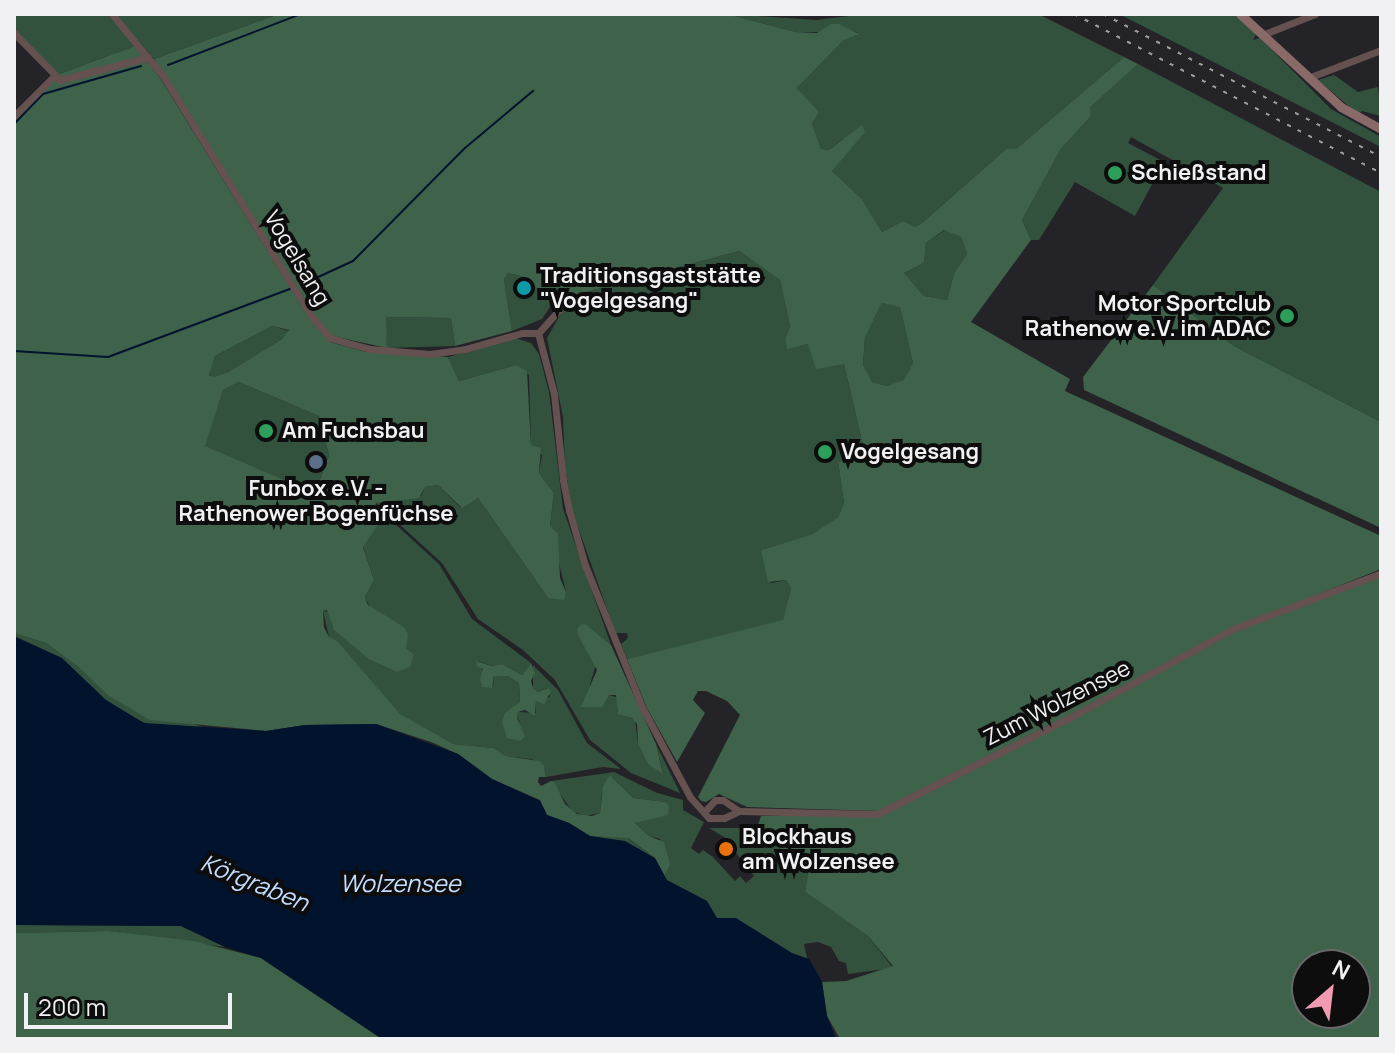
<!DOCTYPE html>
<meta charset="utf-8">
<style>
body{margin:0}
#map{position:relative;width:1395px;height:1053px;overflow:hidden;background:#242327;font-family:Manrope,sans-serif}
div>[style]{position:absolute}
.green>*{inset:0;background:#33523d}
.forest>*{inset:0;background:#3e624a}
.water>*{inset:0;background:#02132d}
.stream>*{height:2px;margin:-1px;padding:0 1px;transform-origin:1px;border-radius:1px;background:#02132d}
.street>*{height:7px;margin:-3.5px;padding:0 3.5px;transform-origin:3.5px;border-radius:3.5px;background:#655150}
.secondary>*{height:9px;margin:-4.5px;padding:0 4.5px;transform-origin:4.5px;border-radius:4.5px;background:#896a69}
.rail>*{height:2px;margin-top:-1px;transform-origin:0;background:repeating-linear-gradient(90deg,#9e9da0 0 4px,transparent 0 12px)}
.dots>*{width:22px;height:22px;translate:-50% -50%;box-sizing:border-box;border:4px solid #0d0d0e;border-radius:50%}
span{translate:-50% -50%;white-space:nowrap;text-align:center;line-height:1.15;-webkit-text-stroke:8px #0d0d0e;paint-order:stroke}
.poi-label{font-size:22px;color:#f1f1f3;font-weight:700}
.left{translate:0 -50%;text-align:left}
.right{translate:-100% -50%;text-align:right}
.street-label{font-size:22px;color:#f1f1f3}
.water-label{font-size:24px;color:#c4dcfd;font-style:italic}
.frame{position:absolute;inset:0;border:16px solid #f1f1f3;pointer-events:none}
.north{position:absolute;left:1291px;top:949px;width:80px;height:80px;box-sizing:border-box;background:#0d0d0e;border:2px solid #68686a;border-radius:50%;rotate:28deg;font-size:22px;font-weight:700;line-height:32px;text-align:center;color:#f1f1f3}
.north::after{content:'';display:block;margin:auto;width:28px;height:36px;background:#f19ab1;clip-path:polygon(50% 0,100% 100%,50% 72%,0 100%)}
.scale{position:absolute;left:24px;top:993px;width:208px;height:36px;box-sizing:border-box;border:4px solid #f1f1f3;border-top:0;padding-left:10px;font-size:24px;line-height:28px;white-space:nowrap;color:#f1f1f3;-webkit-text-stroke:6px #0d0d0e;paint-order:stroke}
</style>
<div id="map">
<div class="green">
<div style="clip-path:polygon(14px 14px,108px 14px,135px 46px,54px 76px,14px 28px)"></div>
<div style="clip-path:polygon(116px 14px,279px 14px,154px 59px)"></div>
<div style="clip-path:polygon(727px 14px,816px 20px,866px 14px,1038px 14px,1124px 57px,1016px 149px,1006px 149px,921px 224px,915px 228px,903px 221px,882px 232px,862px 199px,832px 171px,843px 139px,829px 150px,821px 149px,812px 123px,818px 112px,797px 88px,844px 40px,858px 33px,835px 24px,822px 32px,796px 32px)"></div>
<div style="clip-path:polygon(1119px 14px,1234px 14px,1256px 34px,1253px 40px,1260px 38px,1331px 109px,1381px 137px,1381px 147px)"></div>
<div style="clip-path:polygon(1138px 64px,1381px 192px,1381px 422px,1234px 346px,1153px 285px,1223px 188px,1131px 137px,1128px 143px,1164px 162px,1135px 216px,1075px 182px,1039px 240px,1031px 240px,1022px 220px,1061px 149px,1091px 116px,1089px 107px)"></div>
<div style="clip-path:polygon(1334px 75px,1358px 92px,1378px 87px,1381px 116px,1362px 111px,1358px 114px,1318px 80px)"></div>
<div style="clip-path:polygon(945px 230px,961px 237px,967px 254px,954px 273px,947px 300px,924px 296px,904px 273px,924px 263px,926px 243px)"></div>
<div style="clip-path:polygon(739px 251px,780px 280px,790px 326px,785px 339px,787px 348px,808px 344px,844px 364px,865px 454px,838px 462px,844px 503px,838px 517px,814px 534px,761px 550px,771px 583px,786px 580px,791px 588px,783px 621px,627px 659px,621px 644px,628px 638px,627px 633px,616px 633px,613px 626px,572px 510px,565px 467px,563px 417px,547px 338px,571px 296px)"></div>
<div style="clip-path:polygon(508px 273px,524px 277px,549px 299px,550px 307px,542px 319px,512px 331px,504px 279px)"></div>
<div style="clip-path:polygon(882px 303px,900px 306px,913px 363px,904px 381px,887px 386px,871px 382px,863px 365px,865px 336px)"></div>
<div style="clip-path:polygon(385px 317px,451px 318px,455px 346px,387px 348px)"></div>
<div style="clip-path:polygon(272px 326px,289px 331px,282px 339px,228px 372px,214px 378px,209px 374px,215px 356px)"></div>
<div style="clip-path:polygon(515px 338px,531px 343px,539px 354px,549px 392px,563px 509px,611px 645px,587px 625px,579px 637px,596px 664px,590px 685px,605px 700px,609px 695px,619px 698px,617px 711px,635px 720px,638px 743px,663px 773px,656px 744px,680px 793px,631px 773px,590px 740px,555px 680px,523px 650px,478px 619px,442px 563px,376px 503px,421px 496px,425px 487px,438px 485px,460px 507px,478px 498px,548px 598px,566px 592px,550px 526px,554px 493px,539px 473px,542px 455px,531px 445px,529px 375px,516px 365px,459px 381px,448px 357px)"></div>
<div style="clip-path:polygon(239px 382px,319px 416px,329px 455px,315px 493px,204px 446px,223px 390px)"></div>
<div style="clip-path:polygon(384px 514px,439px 564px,472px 619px,531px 663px,522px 675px,502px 664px,493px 666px,477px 661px,493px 686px,494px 676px,508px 676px,519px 683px,520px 703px,505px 713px,521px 723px,517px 718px,518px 712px,536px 713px,536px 701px,550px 697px,547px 688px,538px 692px,533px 688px,533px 665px,558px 690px,587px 743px,621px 769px,603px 767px,546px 777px,544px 765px,531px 759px,506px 756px,494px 748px,454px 744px,399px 714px,386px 699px,329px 637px,323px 611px,331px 612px,332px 625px,338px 633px,414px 654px,406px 648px,404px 627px,371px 609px,365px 597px,374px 580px,363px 546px)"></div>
<div style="clip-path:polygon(14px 633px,46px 643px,77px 666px,109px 695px,203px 727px,148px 724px,131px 717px,14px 638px)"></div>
<div style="clip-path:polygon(614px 772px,657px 793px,683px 800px,683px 810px,704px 822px,691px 848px,699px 854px,703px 850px,713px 857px,735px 881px,740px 876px,746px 883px,754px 876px,729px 844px,731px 841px,709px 828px,757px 828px,808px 874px,805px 892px,868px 936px,893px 968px,848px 974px,846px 963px,839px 961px,831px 947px,818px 942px,804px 944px,807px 958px,796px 962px,744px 936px,601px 838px,590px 836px,626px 837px,655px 858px,660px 839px,649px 836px,635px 823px,668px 814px,665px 802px,633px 798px,610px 775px,602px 793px,600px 813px,585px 816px,572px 811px,551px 781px)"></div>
<div style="clip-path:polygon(14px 925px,181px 926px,225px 947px,108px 931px,14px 933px)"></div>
</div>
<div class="forest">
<div style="clip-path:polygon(evenodd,279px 14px,727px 14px,796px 32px,817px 33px,831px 24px,839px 24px,859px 34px,844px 40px,797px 88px,819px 112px,812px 123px,821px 149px,829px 150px,862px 125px,865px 132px,832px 171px,862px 199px,882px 232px,903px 221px,915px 227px,921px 224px,1006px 149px,1016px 149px,1124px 57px,1138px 64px,1090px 107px,1091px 116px,1061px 149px,1022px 220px,1031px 240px,971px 322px,1070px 379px,1065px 391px,1381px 536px,1381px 569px,1231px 629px,1064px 718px,878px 811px,747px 807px,719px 794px,706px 802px,701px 801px,698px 797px,740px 715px,727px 701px,706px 691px,698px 691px,693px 700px,705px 713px,677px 762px,647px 708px,627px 659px,783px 620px,791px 588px,786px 580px,768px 582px,761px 550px,813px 534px,838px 517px,844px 503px,838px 462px,865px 454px,844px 364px,816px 369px,808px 344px,787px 349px,785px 339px,790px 326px,780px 280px,739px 251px,571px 296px,559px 288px,549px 299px,524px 277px,508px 273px,504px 279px,512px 331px,455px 346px,451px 318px,386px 317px,387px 348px,332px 336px,313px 315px,154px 59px,279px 14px,944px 230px,961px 237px,967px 254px,954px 273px,947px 300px,924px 296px,904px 273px,924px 263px,926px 243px,944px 230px,279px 14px,882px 303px,900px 307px,913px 363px,904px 380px,887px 386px,872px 382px,863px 365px,865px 337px,882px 303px)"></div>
<div style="clip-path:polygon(evenodd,135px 46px,160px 78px,309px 318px,330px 342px,366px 352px,448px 357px,459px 381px,516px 365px,527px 371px,531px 445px,541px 448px,539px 473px,554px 493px,550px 526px,558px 534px,560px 578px,566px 592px,564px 600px,548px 598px,478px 498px,462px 508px,438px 485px,425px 487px,419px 498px,376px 503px,375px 507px,383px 517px,363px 547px,374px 580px,365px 597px,368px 605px,404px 627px,408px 634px,406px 648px,414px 654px,410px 667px,397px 672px,369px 659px,334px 630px,327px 610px,323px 611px,324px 627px,329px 637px,337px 641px,400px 714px,454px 744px,494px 748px,506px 756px,539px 761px,544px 765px,546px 777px,539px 777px,538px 782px,541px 786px,551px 781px,555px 783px,565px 804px,577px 814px,592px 816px,600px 813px,603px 786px,610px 775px,633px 798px,665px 802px,669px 806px,668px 815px,635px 823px,649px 836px,664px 842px,670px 865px,664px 876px,655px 858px,628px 838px,590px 836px,569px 823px,547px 815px,540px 800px,492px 779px,458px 754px,431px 742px,376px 724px,305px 725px,266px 731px,150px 720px,109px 696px,77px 666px,46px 643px,14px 633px,14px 118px,54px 76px,135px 46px,272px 326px,289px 330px,282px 339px,228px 372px,214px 377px,209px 375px,215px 356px,272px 326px,135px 46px,239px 382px,319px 416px,329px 455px,315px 493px,205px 446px,223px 390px,239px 382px)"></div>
<div style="clip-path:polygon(1153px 285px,1234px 346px,1381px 422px,1381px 528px,1084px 390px,1083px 377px)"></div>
<div style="clip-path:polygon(evenodd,1381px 575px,1381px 1039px,840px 1039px,827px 1016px,822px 982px,846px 981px,893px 966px,868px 936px,805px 892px,808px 873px,757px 828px,761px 816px,879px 816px,1233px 632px,1381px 575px,1307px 965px,1355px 965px,1355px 1013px,1307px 1013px,1307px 965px)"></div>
<div style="clip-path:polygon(581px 624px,587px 625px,611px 645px,656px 744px,663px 774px,648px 764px,638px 743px,637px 724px,632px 718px,618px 714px,616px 695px,609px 695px,602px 707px,581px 707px,597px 670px,579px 637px,577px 629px)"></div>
<div style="clip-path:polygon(476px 661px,492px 666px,502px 664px,522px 675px,531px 663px,535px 673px,531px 681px,533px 688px,538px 692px,548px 688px,551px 691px,544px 704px,536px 701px,535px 716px,525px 710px,518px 712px,517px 718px,525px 736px,520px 741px,507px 738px,502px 722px,505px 713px,520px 702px,519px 683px,508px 676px,494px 676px,492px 688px,482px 687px,480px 679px,483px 669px,477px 666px)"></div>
<div style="clip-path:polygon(108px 931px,194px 941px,261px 958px,382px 1039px,14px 1039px,14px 933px)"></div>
</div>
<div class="water">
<div style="clip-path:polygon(14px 636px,62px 658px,106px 700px,144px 723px,266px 731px,305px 725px,376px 724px,458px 754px,492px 779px,540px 801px,547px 815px,569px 823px,590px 836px,625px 841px,655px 858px,667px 880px,707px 901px,717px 918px,736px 918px,792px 953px,809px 959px,822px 982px,827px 1016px,836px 1039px,382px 1039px,261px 958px,225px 947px,181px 926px,14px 925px)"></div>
</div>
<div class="stream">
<div style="left:168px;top:65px;width:142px;rotate:-21deg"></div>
<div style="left:14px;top:124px;width:42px;rotate:-46deg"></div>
<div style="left:43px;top:94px;width:102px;rotate:-15.9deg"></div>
<div style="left:303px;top:284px;width:55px;rotate:-24.7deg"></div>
<div style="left:353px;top:261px;width:159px;rotate:-45.3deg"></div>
<div style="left:465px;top:148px;width:89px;rotate:-40deg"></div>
<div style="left:14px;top:351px;width:94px;rotate:3.7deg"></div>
<div style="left:108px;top:357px;width:194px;rotate:-20.5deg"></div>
</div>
<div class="street">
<div style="left:112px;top:14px;width:80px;rotate:50.6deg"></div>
<div style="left:163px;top:76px;width:283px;rotate:58.3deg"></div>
<div style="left:312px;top:317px;width:28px;rotate:49deg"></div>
<div style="left:330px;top:338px;width:41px;rotate:15.4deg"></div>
<div style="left:370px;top:349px;width:60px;rotate:4.8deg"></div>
<div style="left:430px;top:354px;width:35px;rotate:-8deg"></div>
<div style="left:465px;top:349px;width:59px;rotate:-15.7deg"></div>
<div style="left:522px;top:333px;width:16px"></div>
<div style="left:14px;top:33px;width:66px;rotate:45.6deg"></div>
<div style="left:60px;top:80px;width:91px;rotate:-14.6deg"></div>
<div style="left:1262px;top:35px;width:57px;rotate:-21.6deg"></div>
<div style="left:1308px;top:78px;width:78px;rotate:-21deg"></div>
<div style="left:14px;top:116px;width:55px;rotate:-45deg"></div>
<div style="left:560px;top:300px;width:10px;rotate:96deg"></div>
<div style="left:559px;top:310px;width:31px;rotate:132deg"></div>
<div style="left:538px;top:333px;width:63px;rotate:75.3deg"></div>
<div style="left:554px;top:394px;width:86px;rotate:84deg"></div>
<div style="left:563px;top:480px;width:31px;rotate:79deg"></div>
<div style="left:569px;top:510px;width:57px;rotate:73.8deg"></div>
<div style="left:585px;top:565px;width:155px;rotate:68.1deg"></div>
<div style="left:643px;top:709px;width:100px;rotate:61.9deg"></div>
<div style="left:690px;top:797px;width:28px;rotate:48deg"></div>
<div style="left:709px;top:818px;width:15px"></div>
<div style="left:724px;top:818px;width:17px;rotate:-25deg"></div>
<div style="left:739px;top:811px;width:138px;rotate:1.2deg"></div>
<div style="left:877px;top:814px;width:215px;rotate:-26.6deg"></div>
<div style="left:1069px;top:718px;width:187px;rotate:-28.5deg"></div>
<div style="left:1233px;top:629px;width:158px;rotate:-20.7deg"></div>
<div style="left:704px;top:812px;width:16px;rotate:-47deg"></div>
<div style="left:715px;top:800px;width:8px"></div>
<div style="left:723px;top:800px;width:19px;rotate:35deg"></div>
</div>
<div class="secondary">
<div style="left:1240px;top:14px;width:137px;rotate:42.6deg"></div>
<div style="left:1341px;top:107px;width:46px;rotate:28.8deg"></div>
</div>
<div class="rail">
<div style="left:1074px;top:14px;width:346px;rotate:27.4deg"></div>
<div style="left:1103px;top:14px;width:313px;rotate:27.2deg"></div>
</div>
<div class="dots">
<div style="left:1115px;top:173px;background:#2e9e5b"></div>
<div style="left:524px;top:288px;background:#0f9aa8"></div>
<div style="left:1287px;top:316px;background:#2e9e5b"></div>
<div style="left:266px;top:431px;background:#2e9e5b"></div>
<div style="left:825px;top:452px;background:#2e9e5b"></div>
<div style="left:316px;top:462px;background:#5c6f8a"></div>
<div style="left:726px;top:849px;background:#e8710a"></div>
</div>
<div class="poi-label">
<span class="left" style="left:1131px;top:173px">Schießstand</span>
<span class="left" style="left:540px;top:288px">Traditionsgaststätte<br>"Vogelgesang"</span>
<span class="right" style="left:1271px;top:316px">Motor Sportclub<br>Rathenow e.V. im ADAC</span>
<span class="left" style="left:282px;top:431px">Am Fuchsbau</span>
<span class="left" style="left:841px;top:452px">Vogelgesang</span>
<span style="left:316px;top:501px">Funbox e.V. -<br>Rathenower Bogenfüchse</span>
<span class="left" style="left:742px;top:849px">Blockhaus<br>am Wolzensee</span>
</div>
<div class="street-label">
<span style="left:297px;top:258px;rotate:59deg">Vogelsang</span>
<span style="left:1057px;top:703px;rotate:-27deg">Zum Wolzensee</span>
</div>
<div class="water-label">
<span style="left:255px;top:882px;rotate:22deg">Körgraben</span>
<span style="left:400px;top:883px">Wolzensee</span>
</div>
<div class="frame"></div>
<div class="north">N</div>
<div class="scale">200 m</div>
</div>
